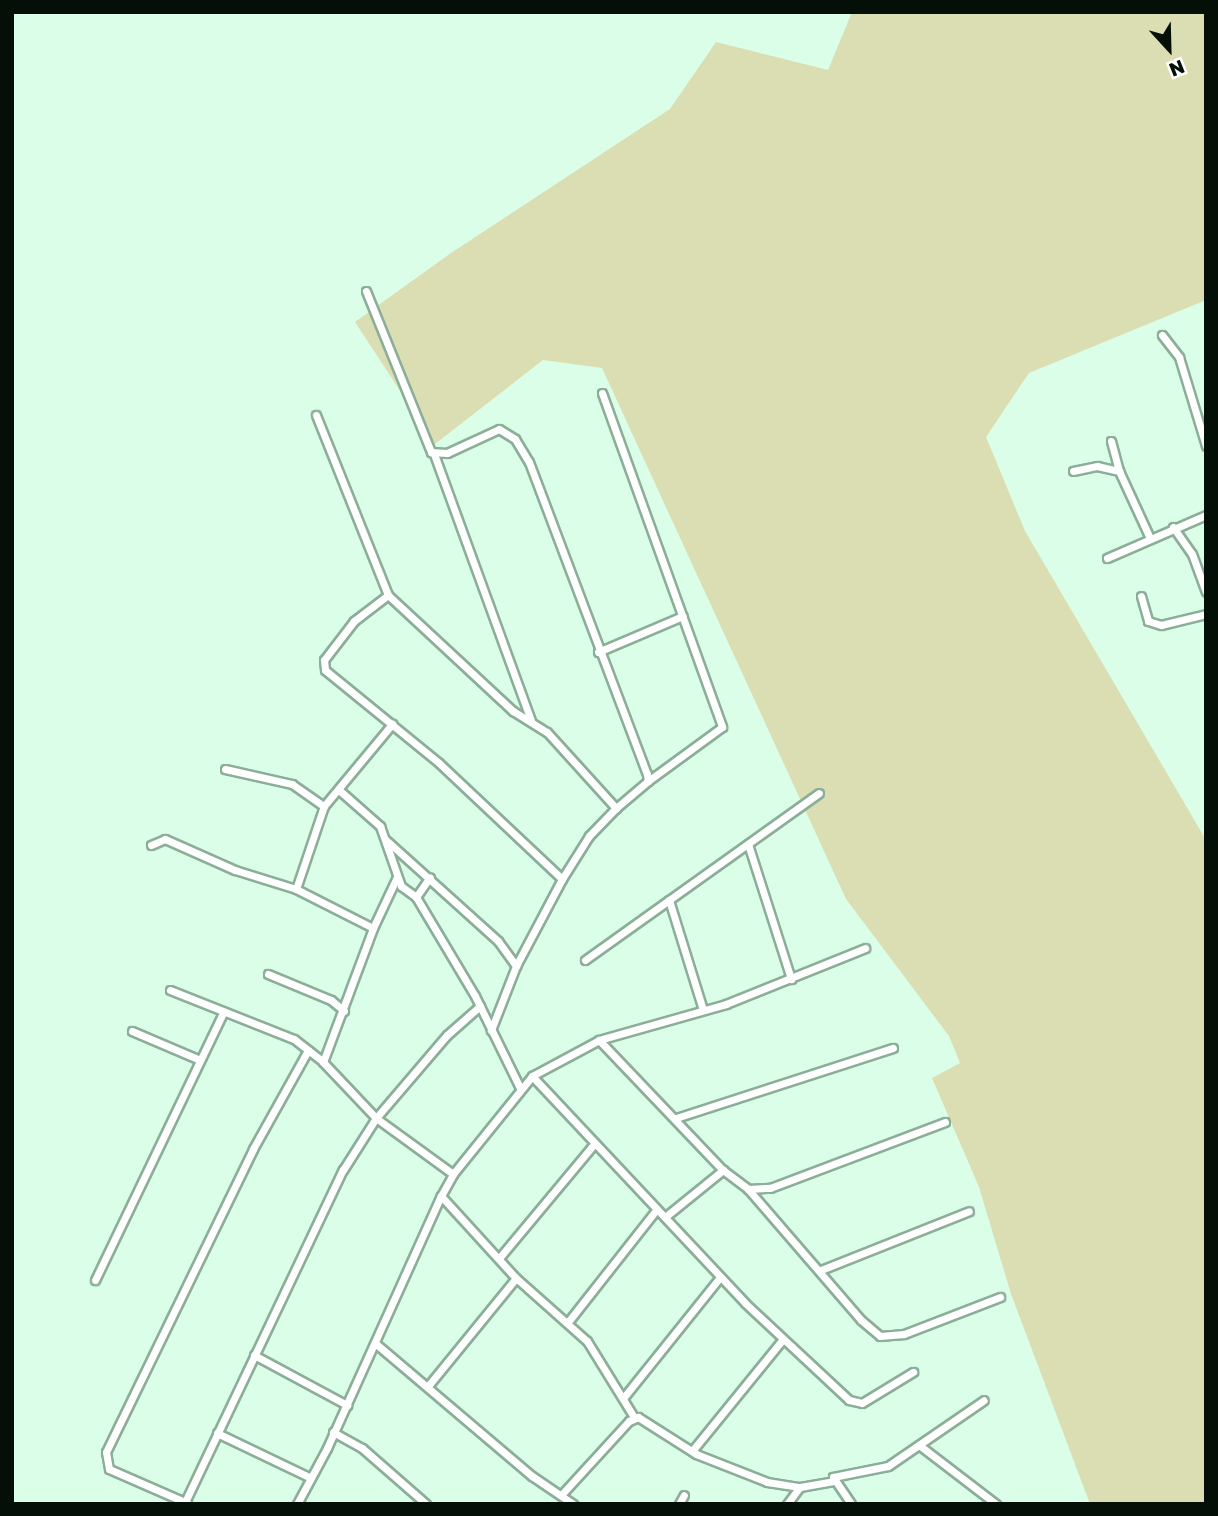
<!DOCTYPE html>
<style>
body{margin:0}
#map{position:relative;width:1218px;height:1516px;overflow:hidden;background:#dafee7;font-family:"Golos Text",sans-serif}
div>[style]{position:absolute}
.green>*{inset:0;background:#dbdeb3}
.roads{filter:drop-shadow(2px 0 #8cae99) drop-shadow(-2px 0 #8cae99) drop-shadow(0 2px #8cae99) drop-shadow(0 -2px #8cae99)}
.minor>*{height:7px;margin:-3.5px;padding:0 3.5px;transform-origin:3.5px;border-radius:3.5px;background:#fff}
span{translate:-50% -50%;white-space:nowrap;text-align:center;line-height:1.15;-webkit-text-stroke:5px #fff;paint-order:stroke}
.frame{position:absolute;inset:0;border:14px solid #040f08;pointer-events:none}
.north{position:absolute;left:1134px;top:14px;width:70px;height:70px;-webkit-text-stroke:5px #fff;paint-order:stroke;rotate:158deg;font-size:19px;font-weight:700;line-height:28px;text-align:center;color:#040f08}
.north::after{content:'';display:block;margin:auto;width:24px;height:32px;background:#040f08;clip-path:polygon(50% 0,100% 100%,50% 72%,0 100%)}
</style>
<div id="map">
<div class="green">
<div style="clip-path:polygon(852px 12px,1206px 12px,1206px 300px,1029px 373px,986px 437px,1025px 531px,1206px 840px,1206px 1504px,1090px 1504px,1011px 1294px,979px 1187px,932px 1078px,960px 1063px,949px 1036px,846px 899px,602px 368px,543px 360px,435px 444px,355px 322px,451px 253px,670px 109px,716px 42px,828px 70px)"></div>
</div>
<div class="roads">
<div class="minor">
<div style="left:366px;top:291px;width:174px;rotate:68deg"></div>
<div style="left:431px;top:452px;width:16px;rotate:4deg"></div>
<div style="left:447px;top:453px;width:57px;rotate:-24.8deg"></div>
<div style="left:499px;top:429px;width:19px;rotate:32deg"></div>
<div style="left:515px;top:439px;width:27px;rotate:59deg"></div>
<div style="left:529px;top:462px;width:334px;rotate:69.3deg"></div>
<div style="left:647px;top:774px;width:7px;rotate:82deg"></div>
<div style="left:648px;top:781px;width:42px;rotate:139.8deg"></div>
<div style="left:1162px;top:335px;width:28px;rotate:52deg"></div>
<div style="left:1179px;top:357px;width:93px;rotate:73.1deg"></div>
<div style="left:602px;top:393px;width:355px;rotate:70.2deg"></div>
<div style="left:722px;top:727px;width:92px;rotate:143.9deg"></div>
<div style="left:316px;top:415px;width:194px;rotate:68.2deg"></div>
<div style="left:388px;top:595px;width:171px;rotate:42.9deg"></div>
<div style="left:513px;top:711px;width:40px;rotate:32deg"></div>
<div style="left:547px;top:732px;width:103px;rotate:47.8deg"></div>
<div style="left:616px;top:808px;width:39px;rotate:134deg"></div>
<div style="left:589px;top:836px;width:51px;rotate:122.1deg"></div>
<div style="left:562px;top:879px;width:98px;rotate:117.9deg"></div>
<div style="left:516px;top:966px;width:69px;rotate:111.3deg"></div>
<div style="left:1111px;top:441px;width:31px;rotate:75deg"></div>
<div style="left:1119px;top:471px;width:74px;rotate:65.2deg"></div>
<div style="left:434px;top:454px;width:284px;rotate:70deg"></div>
<div style="left:1073px;top:471px;width:25px;rotate:-12deg"></div>
<div style="left:1097px;top:466px;width:23px;rotate:13deg"></div>
<div style="left:1173px;top:527px;width:33px;rotate:55deg"></div>
<div style="left:1192px;top:554px;width:40px;rotate:69.8deg"></div>
<div style="left:1107px;top:558px;width:108px;rotate:-23.5deg"></div>
<div style="left:388px;top:595px;width:43px;rotate:142.6deg"></div>
<div style="left:354px;top:621px;width:49px;rotate:127.6deg"></div>
<div style="left:324px;top:660px;width:10px;rotate:84deg"></div>
<div style="left:325px;top:670px;width:147px;rotate:39.2deg"></div>
<div style="left:439px;top:763px;width:169px;rotate:43.3deg"></div>
<div style="left:1141px;top:596px;width:26px;rotate:74deg"></div>
<div style="left:1148px;top:621px;width:14px;rotate:17deg"></div>
<div style="left:1161px;top:625px;width:46px;rotate:-13.7deg"></div>
<div style="left:598px;top:652px;width:92px;rotate:-23deg"></div>
<div style="left:225px;top:769px;width:69px;rotate:12.6deg"></div>
<div style="left:292px;top:784px;width:39px;rotate:35deg"></div>
<div style="left:339px;top:790px;width:55px;rotate:41.3deg"></div>
<div style="left:380px;top:826px;width:64px;rotate:70.7deg"></div>
<div style="left:401px;top:886px;width:19px;rotate:36deg"></div>
<div style="left:416px;top:897px;width:115px;rotate:59.2deg"></div>
<div style="left:475px;top:996px;width:102px;rotate:63.9deg"></div>
<div style="left:386px;top:840px;width:151px;rotate:42deg"></div>
<div style="left:498px;top:941px;width:31px;rotate:54deg"></div>
<div style="left:748px;top:844px;width:142px;rotate:72.3deg"></div>
<div style="left:151px;top:845px;width:15px;rotate:-23deg"></div>
<div style="left:165px;top:839px;width:77px;rotate:23.9deg"></div>
<div style="left:235px;top:870px;width:64px;rotate:17.3deg"></div>
<div style="left:416px;top:897px;width:24px;rotate:-55deg"></div>
<div style="left:669px;top:900px;width:184px;rotate:-35.5deg"></div>
<div style="left:373px;top:928px;width:56px;rotate:-64.8deg"></div>
<div style="left:585px;top:960px;width:103px;rotate:-35.5deg"></div>
<div style="left:669px;top:900px;width:115px;rotate:72.8deg"></div>
<div style="left:268px;top:974px;width:68px;rotate:22.4deg"></div>
<div style="left:331px;top:1000px;width:17px;rotate:40deg"></div>
<div style="left:170px;top:990px;width:133px;rotate:21.6deg"></div>
<div style="left:294px;top:1039px;width:37px;rotate:38deg"></div>
<div style="left:323px;top:1062px;width:77px;rotate:46.6deg"></div>
<div style="left:376px;top:1118px;width:95px;rotate:36deg"></div>
<div style="left:132px;top:1031px;width:74px;rotate:23.1deg"></div>
<div style="left:599px;top:1040px;width:180px;rotate:46.4deg"></div>
<div style="left:723px;top:1170px;width:31px;rotate:37deg"></div>
<div style="left:748px;top:1189px;width:173px;rotate:49.2deg"></div>
<div style="left:861px;top:1320px;width:25px;rotate:40deg"></div>
<div style="left:880px;top:1336px;width:24px;rotate:-5deg"></div>
<div style="left:904px;top:1334px;width:103px;rotate:-21.1deg"></div>
<div style="left:323px;top:1062px;width:143px;rotate:-69.5deg"></div>
<div style="left:373px;top:928px;width:86px;rotate:-153.1deg"></div>
<div style="left:296px;top:889px;width:88px;rotate:-71.4deg"></div>
<div style="left:324px;top:806px;width:107px;rotate:-50.3deg"></div>
<div style="left:532px;top:1076px;width:311px;rotate:46.8deg"></div>
<div style="left:745px;top:1303px;width:142px;rotate:43deg"></div>
<div style="left:849px;top:1400px;width:13px;rotate:13deg"></div>
<div style="left:862px;top:1403px;width:60px;rotate:-31.3deg"></div>
<div style="left:676px;top:1118px;width:228px;rotate:-17.9deg"></div>
<div style="left:748px;top:1189px;width:22px;rotate:-3deg"></div>
<div style="left:770px;top:1188px;width:187px;rotate:-20.7deg"></div>
<div style="left:441px;top:1196px;width:111px;rotate:47.6deg"></div>
<div style="left:516px;top:1278px;width:95px;rotate:41.6deg"></div>
<div style="left:587px;top:1341px;width:89px;rotate:58.3deg"></div>
<div style="left:665px;top:1217px;width:75px;rotate:-39deg"></div>
<div style="left:500px;top:1257px;width:148px;rotate:-50.2deg"></div>
<div style="left:821px;top:1270px;width:159px;rotate:-21.7deg"></div>
<div style="left:95px;top:1280px;width:296px;rotate:-64.4deg"></div>
<div style="left:568px;top:1322px;width:142px;rotate:-51.8deg"></div>
<div style="left:375px;top:1343px;width:206px;rotate:40.3deg"></div>
<div style="left:532px;top:1476px;width:50px;rotate:34.3deg"></div>
<div style="left:254px;top:1355px;width:106px;rotate:28.3deg"></div>
<div style="left:428px;top:1386px;width:139px;rotate:-50.8deg"></div>
<div style="left:624px;top:1397px;width:154px;rotate:-51.3deg"></div>
<div style="left:333px;top:1432px;width:33px;rotate:29deg"></div>
<div style="left:362px;top:1448px;width:85px;rotate:41.2deg"></div>
<div style="left:217px;top:1433px;width:104px;rotate:25.6deg"></div>
<div style="left:919px;top:1445px;width:97px;rotate:37.5deg"></div>
<div style="left:692px;top:1451px;width:144px;rotate:-50.9deg"></div>
<div style="left:833px;top:1477px;width:56px;rotate:-11.3deg"></div>
<div style="left:888px;top:1466px;width:116px;rotate:-34.5deg"></div>
<div style="left:562px;top:1494px;width:99px;rotate:-47.5deg"></div>
<div style="left:629px;top:1421px;width:10px;rotate:-24deg"></div>
<div style="left:638px;top:1417px;width:69px;rotate:32.5deg"></div>
<div style="left:696px;top:1454px;width:76px;rotate:21.5deg"></div>
<div style="left:767px;top:1482px;width:33px;rotate:9deg"></div>
<div style="left:800px;top:1487px;width:34px;rotate:-10deg"></div>
<div style="left:833px;top:1481px;width:4px;rotate:-90deg"></div>
<div style="left:833px;top:1477px;width:32px;rotate:56deg"></div>
<div style="left:185px;top:1502px;width:368px;rotate:-64.6deg"></div>
<div style="left:343px;top:1170px;width:62px;rotate:-57.6deg"></div>
<div style="left:376px;top:1118px;width:109px;rotate:-49.5deg"></div>
<div style="left:447px;top:1035px;width:44px;rotate:-41.3deg"></div>
<div style="left:187px;top:1503px;width:85px;rotate:-156.4deg"></div>
<div style="left:109px;top:1469px;width:17px;rotate:-100deg"></div>
<div style="left:106px;top:1452px;width:337px;rotate:-64.1deg"></div>
<div style="left:253px;top:1149px;width:113px;rotate:-60.9deg"></div>
<div style="left:297px;top:1504px;width:64px;rotate:-61.8deg"></div>
<div style="left:327px;top:1448px;width:277px;rotate:-65.7deg"></div>
<div style="left:441px;top:1196px;width:25px;rotate:-61deg"></div>
<div style="left:453px;top:1174px;width:126px;rotate:-51.1deg"></div>
<div style="left:532px;top:1076px;width:76px;rotate:-28.2deg"></div>
<div style="left:599px;top:1040px;width:132px;rotate:-15.8deg"></div>
<div style="left:726px;top:1004px;width:150px;rotate:-21.9deg"></div>
<div style="left:679px;top:1504px;width:10px;rotate:-61deg"></div>
<div style="left:787px;top:1504px;width:21px;rotate:-53deg"></div>
</div>
</div>
<div class="frame"></div>
<div class="north">N</div>
</div>
